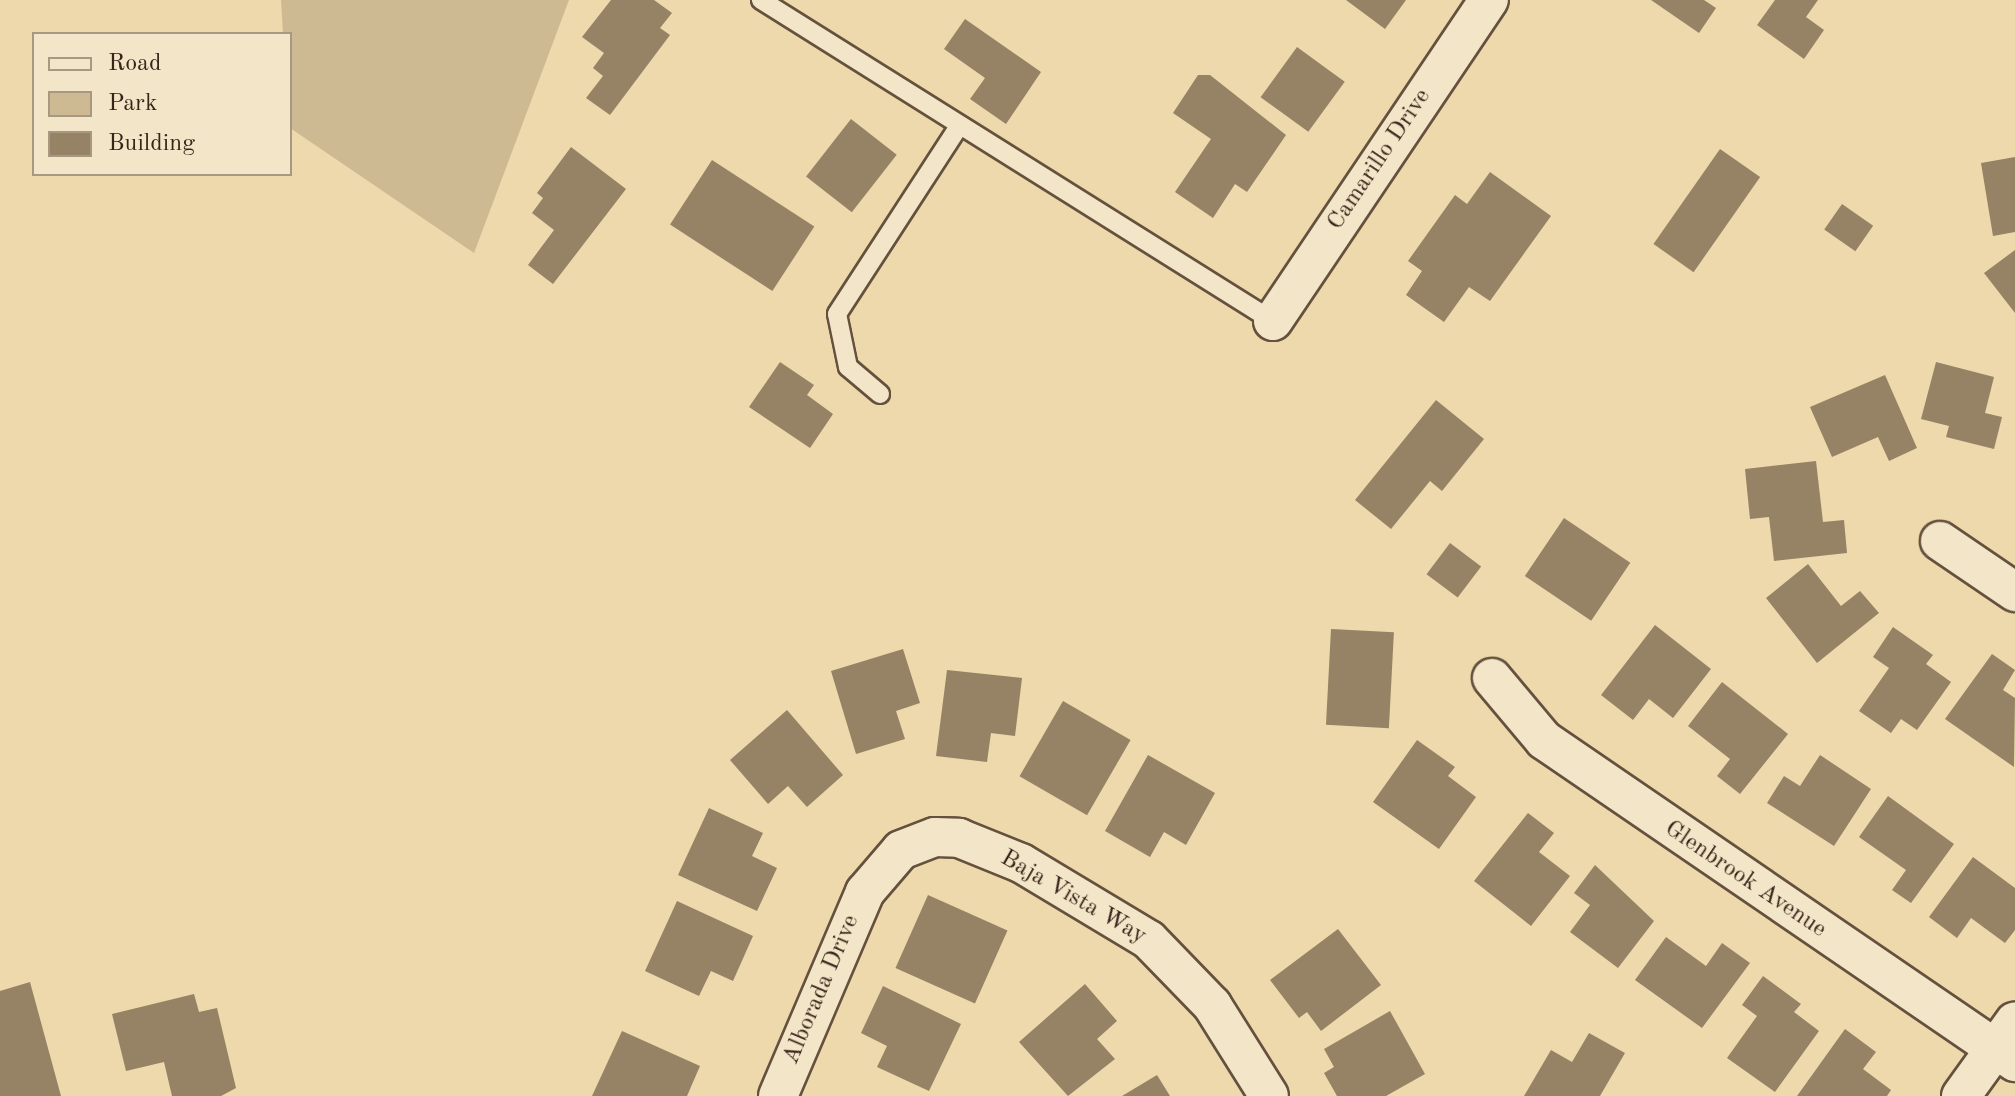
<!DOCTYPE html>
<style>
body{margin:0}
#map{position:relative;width:2015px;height:1096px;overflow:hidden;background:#edd9ab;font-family:"Old Standard TT",serif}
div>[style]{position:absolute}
.green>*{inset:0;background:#ceba92}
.building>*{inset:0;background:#968265;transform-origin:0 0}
.roads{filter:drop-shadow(2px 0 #65513e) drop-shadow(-2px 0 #65513e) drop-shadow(0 2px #65513e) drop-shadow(0 -2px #65513e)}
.service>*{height:18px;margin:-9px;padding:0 9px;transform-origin:9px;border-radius:9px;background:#f3e6c8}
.minor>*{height:38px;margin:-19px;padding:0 19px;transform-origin:19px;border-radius:19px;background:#f3e6c8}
span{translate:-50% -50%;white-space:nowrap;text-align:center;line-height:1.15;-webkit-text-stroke:8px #f3e6c8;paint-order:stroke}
.street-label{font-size:24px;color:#38241a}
.legend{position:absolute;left:32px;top:32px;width:260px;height:144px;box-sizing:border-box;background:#f3e6c8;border:2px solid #a89882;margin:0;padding:10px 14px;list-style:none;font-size:24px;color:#38241a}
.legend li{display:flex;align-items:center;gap:16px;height:40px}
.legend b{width:40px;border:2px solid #a89882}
</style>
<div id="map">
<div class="green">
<div style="clip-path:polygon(281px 0,569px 0,474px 253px,290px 128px,290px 34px,283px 34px)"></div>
</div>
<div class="building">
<div style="clip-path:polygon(611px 0,654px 0,672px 13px,660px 28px,670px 35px,610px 115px,586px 98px,603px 76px,593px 68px,604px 53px,582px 37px)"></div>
<div style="clip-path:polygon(1346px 0,1406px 0,1385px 29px)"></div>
<div style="clip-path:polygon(1651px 0,1704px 0,1716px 8px,1699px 33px)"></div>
<div style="clip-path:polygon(1775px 0,1818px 0,1806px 17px,1824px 30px,1804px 59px,1757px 25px)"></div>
<div style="clip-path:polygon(965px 19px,1041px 72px,1006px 124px,970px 99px,985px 78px,944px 49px)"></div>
<div style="left:1297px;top:47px;width:59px;height:62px;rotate:36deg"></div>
<div style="clip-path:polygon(1198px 75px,1210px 75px,1286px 135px,1247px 192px,1235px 184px,1213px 218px,1175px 192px,1211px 139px,1173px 113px)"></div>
<div style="left:851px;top:119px;width:58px;height:73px;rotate:38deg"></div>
<div style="clip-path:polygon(571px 147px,626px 189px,553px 284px,528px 265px,554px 230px,532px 213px,543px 198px,537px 193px)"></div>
<div style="left:1720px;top:149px;width:49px;height:116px;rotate:35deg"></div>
<div style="clip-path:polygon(2015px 157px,2015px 232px,1993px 236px,1981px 163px)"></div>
<div style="left:712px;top:160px;width:122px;height:77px;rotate:33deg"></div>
<div style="clip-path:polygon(1490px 172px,1551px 216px,1490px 301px,1469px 287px,1444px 322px,1406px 295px,1422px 271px,1408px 261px,1455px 195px,1467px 204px)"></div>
<div style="left:1842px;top:204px;width:38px;height:31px;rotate:35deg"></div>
<div style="clip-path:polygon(2015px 250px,2015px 313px,1984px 273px)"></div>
<div style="clip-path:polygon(780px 362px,814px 385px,807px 395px,833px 414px,810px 448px,749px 407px)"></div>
<div style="clip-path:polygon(1936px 362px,1994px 377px,1985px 413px,2002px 417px,1994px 449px,1946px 437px,1949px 426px,1921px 419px)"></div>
<div style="clip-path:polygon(1885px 375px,1917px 448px,1889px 461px,1878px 437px,1832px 457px,1810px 407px)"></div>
<div style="clip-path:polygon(1436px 400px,1484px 439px,1442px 491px,1430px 481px,1391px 529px,1355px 500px)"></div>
<div style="clip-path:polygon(1816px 461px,1823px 522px,1844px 520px,1847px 553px,1774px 561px,1769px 517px,1750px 519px,1745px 469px)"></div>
<div style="left:1564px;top:518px;width:80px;height:70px;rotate:34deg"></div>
<div style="left:1450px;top:543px;width:39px;height:39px;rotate:37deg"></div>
<div style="clip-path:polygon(1808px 564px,1841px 606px,1860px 591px,1879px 613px,1817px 663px,1766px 598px)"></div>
<div style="clip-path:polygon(1655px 625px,1711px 669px,1673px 718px,1649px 699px,1633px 720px,1601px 695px)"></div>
<div style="clip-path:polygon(1893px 627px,1933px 655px,1926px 664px,1951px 682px,1917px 730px,1901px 719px,1891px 733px,1859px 711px,1889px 668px,1873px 657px)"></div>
<div style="left:1331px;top:629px;width:63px;height:96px;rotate:3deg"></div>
<div style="clip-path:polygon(903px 649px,920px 703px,896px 711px,905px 739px,856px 754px,831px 671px)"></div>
<div style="clip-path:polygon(1992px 654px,2015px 670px,2003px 690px,2015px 698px,2014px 767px,1945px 719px)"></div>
<div style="clip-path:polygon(947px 670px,1022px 678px,1015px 736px,991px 733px,987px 762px,936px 756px)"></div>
<div style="clip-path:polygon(1722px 682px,1788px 734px,1740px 794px,1717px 776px,1730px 759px,1688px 726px)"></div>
<div style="left:1063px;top:701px;width:78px;height:87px;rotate:30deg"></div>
<div style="clip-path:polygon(787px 710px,843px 775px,807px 807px,788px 786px,768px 804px,730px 760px)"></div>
<div style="clip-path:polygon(1417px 740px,1455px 767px,1448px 776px,1476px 797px,1439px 849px,1373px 802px)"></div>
<div style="clip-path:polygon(1148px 755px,1215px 793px,1186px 845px,1164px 832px,1150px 857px,1105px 831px)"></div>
<div style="clip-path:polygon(1820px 755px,1871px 789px,1834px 846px,1767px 803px,1784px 776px,1800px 786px)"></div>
<div style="clip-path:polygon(1888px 796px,1954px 844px,1911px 903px,1892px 890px,1906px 870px,1859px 837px)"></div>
<div style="clip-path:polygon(709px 808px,763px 833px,752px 856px,777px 868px,757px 911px,678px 875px)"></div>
<div style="clip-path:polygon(1528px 813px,1554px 833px,1539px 852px,1570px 876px,1531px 926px,1474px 881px)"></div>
<div style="clip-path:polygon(1973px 857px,2015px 888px,2015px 930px,2005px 943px,1971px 918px,1957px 938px,1929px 917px)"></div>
<div style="clip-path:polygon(1595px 865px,1654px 921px,1618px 968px,1570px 932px,1590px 905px,1574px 893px)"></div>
<div style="left:928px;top:895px;width:87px;height:80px;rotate:24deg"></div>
<div style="clip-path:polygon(677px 901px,753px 936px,733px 981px,711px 971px,699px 996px,645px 971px)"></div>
<div style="clip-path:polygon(1338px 929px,1381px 985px,1321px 1031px,1307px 1012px,1299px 1018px,1270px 980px)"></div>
<div style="clip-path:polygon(1666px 937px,1706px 966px,1722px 943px,1750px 963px,1702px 1028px,1635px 980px)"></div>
<div style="clip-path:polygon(1763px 976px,1801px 1004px,1794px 1012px,1819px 1031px,1775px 1092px,1727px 1058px,1757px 1016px,1742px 1005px)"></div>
<div style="clip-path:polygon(30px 982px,61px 1096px,0 1096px,0 991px)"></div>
<div style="clip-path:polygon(1085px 984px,1117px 1021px,1097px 1039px,1115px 1059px,1068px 1096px,1019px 1042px)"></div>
<div style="clip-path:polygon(883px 986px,961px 1024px,929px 1091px,877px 1067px,887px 1046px,861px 1033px)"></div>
<div style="clip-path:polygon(194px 994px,199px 1012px,217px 1008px,236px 1088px,221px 1096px,172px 1096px,164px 1062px,126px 1071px,112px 1014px)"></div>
<div style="clip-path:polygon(1390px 1011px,1425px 1074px,1386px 1096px,1337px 1096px,1324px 1073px,1334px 1067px,1324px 1049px)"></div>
<div style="clip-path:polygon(1845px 1029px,1876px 1052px,1863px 1069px,1891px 1090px,1887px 1096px,1797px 1096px)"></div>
<div style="clip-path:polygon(622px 1031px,700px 1066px,687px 1096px,592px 1096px)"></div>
<div style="clip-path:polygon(1589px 1033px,1625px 1053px,1600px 1096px,1524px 1096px,1551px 1050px,1572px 1062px)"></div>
<div style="clip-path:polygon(1157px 1075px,1170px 1096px,1122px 1096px)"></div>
</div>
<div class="roads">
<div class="service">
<div style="left:761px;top:0;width:604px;rotate:32.09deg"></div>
<div style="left:880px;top:394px;width:42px;rotate:-139.8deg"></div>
<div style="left:848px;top:367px;width:54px;rotate:-101.7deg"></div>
<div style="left:837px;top:314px;width:221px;rotate:-57deg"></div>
</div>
<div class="minor">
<div style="left:1273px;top:321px;width:387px;rotate:-56.1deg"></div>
<div style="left:1940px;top:541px;width:91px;rotate:34.2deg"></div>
<div style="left:1492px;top:678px;width:81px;rotate:50deg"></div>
<div style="left:1544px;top:740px;width:571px;rotate:34.36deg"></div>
<div style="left:778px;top:1096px;width:222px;rotate:-66.9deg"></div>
<div style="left:865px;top:892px;width:55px;rotate:-49.4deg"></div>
<div style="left:901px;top:850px;width:36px;rotate:-21deg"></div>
<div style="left:935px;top:837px;width:24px;rotate:2deg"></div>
<div style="left:959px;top:838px;width:67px;rotate:22deg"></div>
<div style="left:1021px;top:863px;width:149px;rotate:31deg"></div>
<div style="left:1149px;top:940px;width:91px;rotate:45.9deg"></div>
<div style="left:1212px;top:1005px;width:107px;rotate:57.9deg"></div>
<div style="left:1961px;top:1096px;width:92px;rotate:-54.2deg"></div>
</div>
</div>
<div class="street-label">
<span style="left:1380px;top:160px;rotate:-56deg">Camarillo Drive</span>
<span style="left:1745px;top:880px;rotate:34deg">Glenbrook Avenue</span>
<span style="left:1073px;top:898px;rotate:30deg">Baja Vista Way</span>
<span style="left:822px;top:990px;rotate:-67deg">Alborada Drive</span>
</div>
<ul class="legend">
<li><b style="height:10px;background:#f3e6c8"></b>Road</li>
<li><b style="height:22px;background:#ceba92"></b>Park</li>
<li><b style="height:22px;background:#968265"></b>Building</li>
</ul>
</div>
